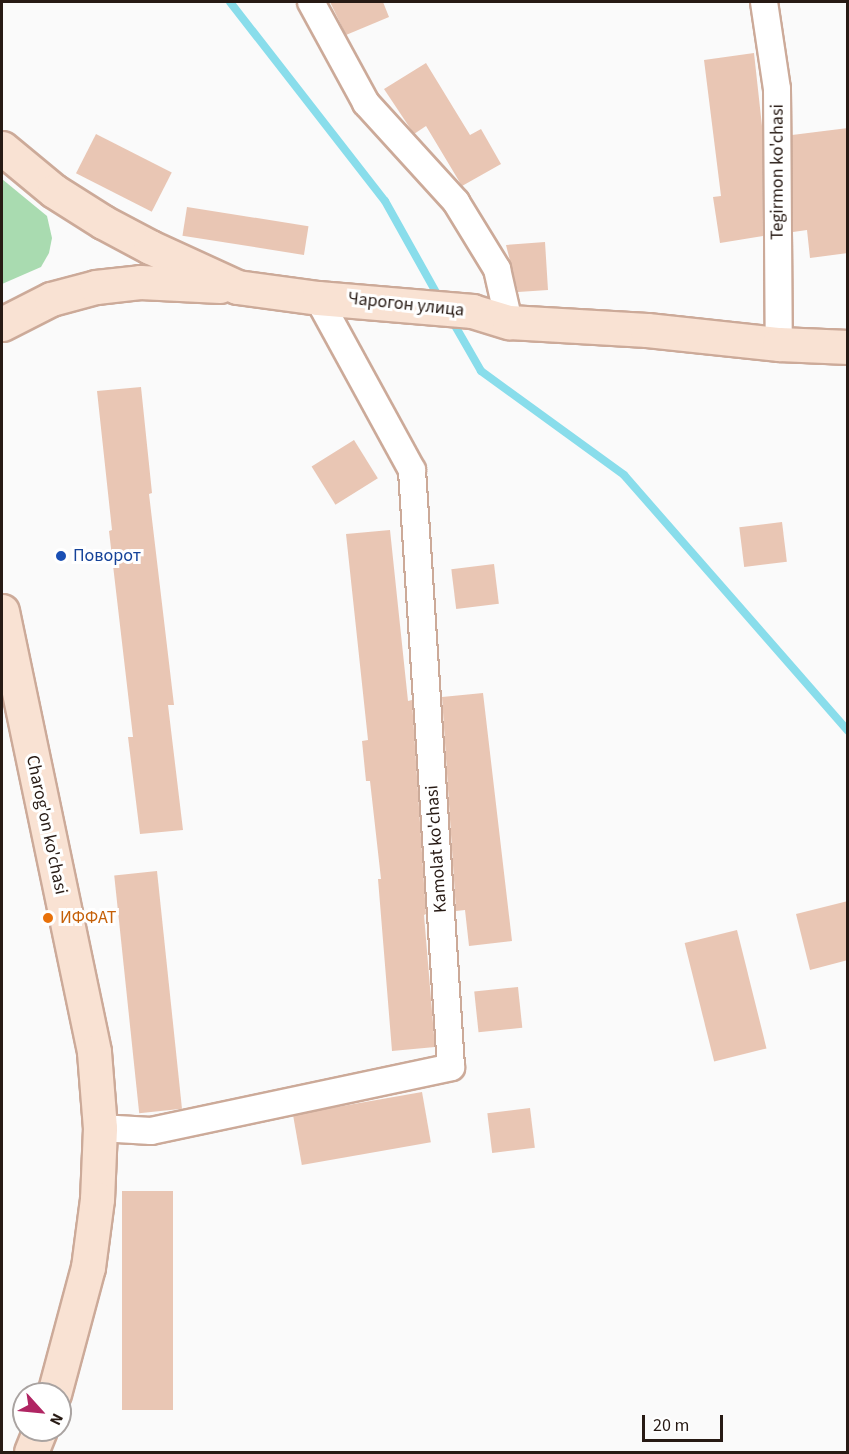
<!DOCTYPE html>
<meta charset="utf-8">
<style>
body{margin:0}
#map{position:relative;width:849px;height:1454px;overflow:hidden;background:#fafafa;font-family:"Source Sans 3",sans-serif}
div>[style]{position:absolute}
.green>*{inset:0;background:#a9dbb0}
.stream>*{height:8px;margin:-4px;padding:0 4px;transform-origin:4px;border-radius:4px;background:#89ddeb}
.building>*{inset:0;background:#e9c6b4;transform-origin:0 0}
.roads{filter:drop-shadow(2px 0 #ca9) drop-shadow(-2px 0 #ca9) drop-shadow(0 2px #ca9) drop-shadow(0 -2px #ca9)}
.street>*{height:26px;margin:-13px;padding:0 13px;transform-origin:13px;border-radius:13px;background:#fff}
.secondary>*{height:33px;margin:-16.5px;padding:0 16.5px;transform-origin:16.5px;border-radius:16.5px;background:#f9e2d3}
.dots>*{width:16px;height:16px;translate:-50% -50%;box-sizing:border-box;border:3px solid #fff;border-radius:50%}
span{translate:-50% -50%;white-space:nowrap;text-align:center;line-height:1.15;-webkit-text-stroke:6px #fff;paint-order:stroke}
.street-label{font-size:18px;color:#271a14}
.transit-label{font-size:18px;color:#164399}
.left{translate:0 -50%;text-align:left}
.food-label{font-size:18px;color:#c56008}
.frame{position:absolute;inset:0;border:3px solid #271a14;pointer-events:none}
.north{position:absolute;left:12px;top:1382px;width:60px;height:60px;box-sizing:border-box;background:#fff;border:2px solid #a9a3a1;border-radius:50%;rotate:117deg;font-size:16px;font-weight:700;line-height:24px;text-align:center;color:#271a14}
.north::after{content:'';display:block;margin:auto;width:21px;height:27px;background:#b02563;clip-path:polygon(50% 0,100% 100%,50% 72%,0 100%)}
.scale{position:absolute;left:642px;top:1415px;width:81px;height:27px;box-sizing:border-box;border:3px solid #271a14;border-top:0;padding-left:8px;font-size:18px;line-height:21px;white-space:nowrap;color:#271a14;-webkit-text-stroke:4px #fff;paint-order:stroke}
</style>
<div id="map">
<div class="green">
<div style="clip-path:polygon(2px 179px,47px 216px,52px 238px,49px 253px,41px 267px,2px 284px)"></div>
</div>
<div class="stream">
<div style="left:230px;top:2px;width:252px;rotate:52.1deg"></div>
<div style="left:385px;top:201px;width:115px;rotate:60.8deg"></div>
<div style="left:450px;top:317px;width:62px;rotate:60.1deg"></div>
<div style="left:481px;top:371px;width:177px;rotate:36deg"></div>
<div style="left:624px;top:475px;width:340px;rotate:48.8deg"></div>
</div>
<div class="building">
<div style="clip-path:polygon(330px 2px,383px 2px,389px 17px,346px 35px)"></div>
<div style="clip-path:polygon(754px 53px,762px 126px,763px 236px,720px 243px,713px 197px,721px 196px,704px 60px)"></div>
<div style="clip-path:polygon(426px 63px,470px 135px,481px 129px,501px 164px,462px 186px,426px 126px,414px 134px,384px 89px)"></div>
<div style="clip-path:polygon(848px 128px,848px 253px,810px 258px,807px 230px,793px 232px,792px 135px)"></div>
<div style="left:96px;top:134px;width:85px;height:44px;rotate:27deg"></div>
<div style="left:187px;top:207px;width:123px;height:29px;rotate:9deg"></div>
<div style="clip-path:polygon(545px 242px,548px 290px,518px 292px,506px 245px)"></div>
<div style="clip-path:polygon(141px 387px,152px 493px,149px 494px,174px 705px,168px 705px,183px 830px,140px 834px,128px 737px,133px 737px,109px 531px,112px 530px,97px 391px)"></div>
<div style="left:354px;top:440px;width:45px;height:50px;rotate:58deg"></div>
<div style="left:782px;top:522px;width:40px;height:43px;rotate:83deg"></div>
<div style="clip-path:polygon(390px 530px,408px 701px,412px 700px,426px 914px,424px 915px,435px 1047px,392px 1051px,378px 879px,381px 879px,370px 781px,366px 781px,362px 741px,368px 740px,346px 534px)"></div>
<div style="left:494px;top:564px;width:40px;height:43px;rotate:83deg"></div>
<div style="clip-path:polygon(483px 693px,512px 941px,469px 946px,465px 910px,456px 911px,442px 697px)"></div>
<div style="left:157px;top:871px;width:239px;height:43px;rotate:84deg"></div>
<div style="clip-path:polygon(848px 901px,848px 960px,810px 970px,796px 914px)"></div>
<div style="left:737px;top:930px;width:122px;height:54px;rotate:76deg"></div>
<div style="left:518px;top:987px;width:41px;height:44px;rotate:84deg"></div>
<div style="left:422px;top:1092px;width:51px;height:131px;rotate:80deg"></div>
<div style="left:530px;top:1108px;width:40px;height:43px;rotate:83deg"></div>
<div style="left:122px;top:1191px;width:51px;height:219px"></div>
</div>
<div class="roads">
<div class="street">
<div style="left:311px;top:2px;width:115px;rotate:61.4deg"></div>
<div style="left:366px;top:103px;width:134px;rotate:47.7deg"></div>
<div style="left:456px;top:202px;width:79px;rotate:58.5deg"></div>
<div style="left:497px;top:269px;width:54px;rotate:77.2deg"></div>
<div style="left:764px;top:2px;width:88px;rotate:81.5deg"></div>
<div style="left:777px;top:89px;width:255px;rotate:89.6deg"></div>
<div style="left:100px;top:1128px;width:51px;rotate:3.4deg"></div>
<div style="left:151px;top:1131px;width:307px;rotate:-12deg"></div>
<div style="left:451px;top:1067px;width:598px;rotate:-93.74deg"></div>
<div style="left:412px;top:470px;width:196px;rotate:-118.7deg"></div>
</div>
<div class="secondary">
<div style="left:2px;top:148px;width:67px;rotate:39.6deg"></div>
<div style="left:54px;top:191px;width:58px;rotate:32.3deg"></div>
<div style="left:103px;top:222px;width:53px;rotate:28deg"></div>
<div style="left:150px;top:247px;width:96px;rotate:24.7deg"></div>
<div style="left:237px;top:287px;width:82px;rotate:7.7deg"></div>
<div style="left:318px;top:298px;width:155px;rotate:4.8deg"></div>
<div style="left:472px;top:311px;width:39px;rotate:17deg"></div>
<div style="left:509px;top:322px;width:138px;rotate:3.3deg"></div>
<div style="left:647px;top:330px;width:133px;rotate:6.1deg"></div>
<div style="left:779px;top:344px;width:69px;rotate:2.5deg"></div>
<div style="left:2px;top:324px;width:55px;rotate:-27deg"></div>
<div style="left:51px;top:299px;width:47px;rotate:-14.9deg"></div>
<div style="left:96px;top:287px;width:44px;rotate:-6.5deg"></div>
<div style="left:140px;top:282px;width:80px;rotate:2.9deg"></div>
<div style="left:2px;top:611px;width:450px;rotate:78.2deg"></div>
<div style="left:94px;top:1052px;width:76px;rotate:85.5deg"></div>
<div style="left:100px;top:1128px;width:71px;rotate:92.4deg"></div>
<div style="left:97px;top:1199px;width:69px;rotate:97.5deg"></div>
<div style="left:88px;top:1267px;width:131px;rotate:105deg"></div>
<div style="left:31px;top:1452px;width:24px;rotate:-68deg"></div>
</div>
</div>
<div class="dots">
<div style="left:61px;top:556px;background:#1a4fb4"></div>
<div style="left:48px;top:918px;background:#e8710a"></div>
</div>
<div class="street-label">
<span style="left:778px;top:172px;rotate:-90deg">Tegirmon ko'chasi</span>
<span style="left:406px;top:305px;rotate:6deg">Чарогон улица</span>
<span style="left:46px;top:825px;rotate:78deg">Charog'on ko'chasi</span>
<span style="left:437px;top:849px;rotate:-94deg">Kamolat ko'chasi</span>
</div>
<div class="transit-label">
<span class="left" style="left:73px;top:556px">Поворот</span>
</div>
<div class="food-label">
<span class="left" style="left:60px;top:918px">ИФФАТ</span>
</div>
<div class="frame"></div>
<div class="north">N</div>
<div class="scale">20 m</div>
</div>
